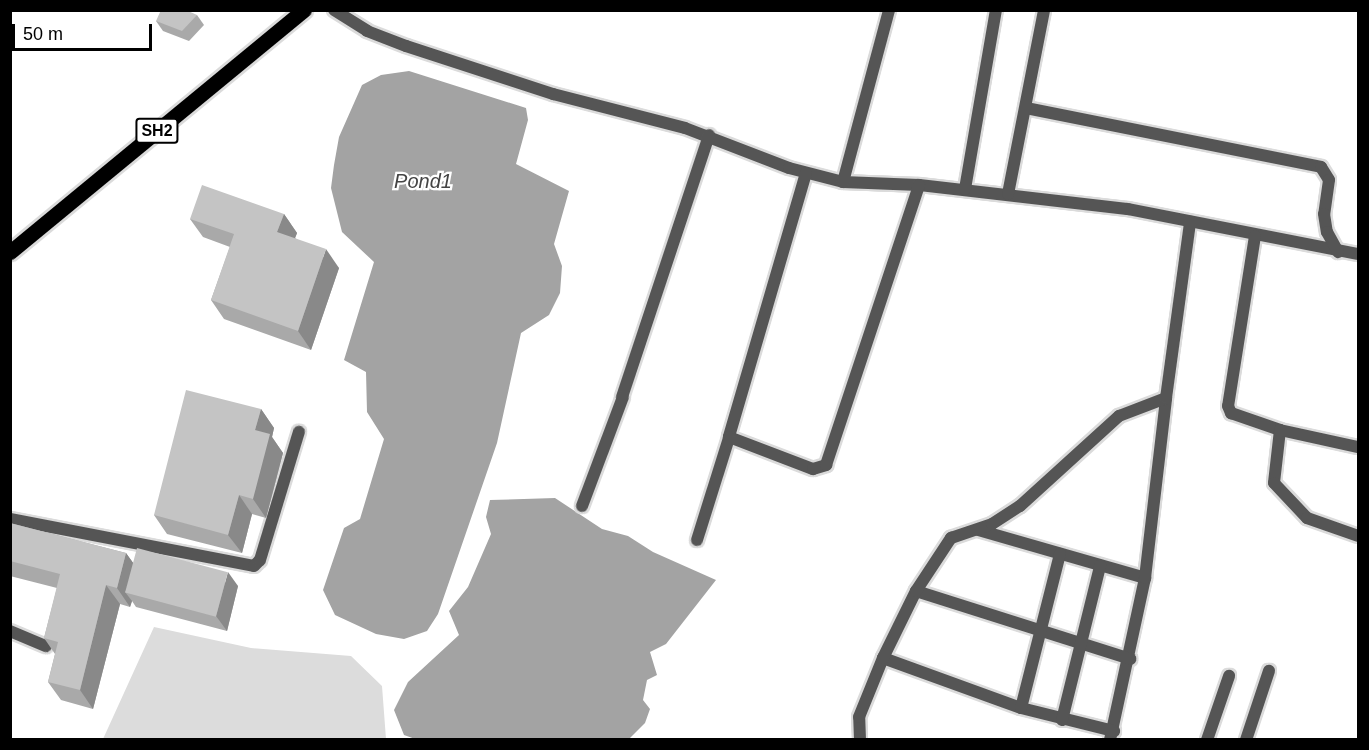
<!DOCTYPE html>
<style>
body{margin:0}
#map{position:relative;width:1369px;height:750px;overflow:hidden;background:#fff;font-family:Helvetica,sans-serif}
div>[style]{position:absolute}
.green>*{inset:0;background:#dcdcdc}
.water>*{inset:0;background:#a3a3a3}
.roads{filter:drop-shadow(2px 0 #dbdbdb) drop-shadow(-2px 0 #dbdbdb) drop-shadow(0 2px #dbdbdb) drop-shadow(0 -2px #dbdbdb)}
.minor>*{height:12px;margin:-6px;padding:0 6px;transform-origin:6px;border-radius:6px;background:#555}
.primary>*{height:15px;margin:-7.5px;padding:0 7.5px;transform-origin:7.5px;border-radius:7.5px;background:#000}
.wall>*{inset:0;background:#a9a9a9}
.shaded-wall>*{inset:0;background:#898989}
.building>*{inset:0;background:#c4c4c4;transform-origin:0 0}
span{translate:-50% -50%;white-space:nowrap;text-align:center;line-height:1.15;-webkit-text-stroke:4.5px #fff;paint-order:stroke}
.shield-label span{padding:2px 4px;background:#fff;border:2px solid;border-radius:4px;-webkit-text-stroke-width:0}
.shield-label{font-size:16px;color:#000;font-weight:700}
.water-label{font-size:20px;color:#444;font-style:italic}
.frame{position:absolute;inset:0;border:12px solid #000;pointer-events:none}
.scale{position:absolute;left:12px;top:24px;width:140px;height:27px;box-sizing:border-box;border:3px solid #000;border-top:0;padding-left:8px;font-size:18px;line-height:21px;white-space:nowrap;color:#000;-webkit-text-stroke:4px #fff;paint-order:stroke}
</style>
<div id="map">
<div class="green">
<div style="clip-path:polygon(154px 627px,251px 648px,351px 656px,382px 686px,386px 739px,103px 739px)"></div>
</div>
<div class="water">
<div style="clip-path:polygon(409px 71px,526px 108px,528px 120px,516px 164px,569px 191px,554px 244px,562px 266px,560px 293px,549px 315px,521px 333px,497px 443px,438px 614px,427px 631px,404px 639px,376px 634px,335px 615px,323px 590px,344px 528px,360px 519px,384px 439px,367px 412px,366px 372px,344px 360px,374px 262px,342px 232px,331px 188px,334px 165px,339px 137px,362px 85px,381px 75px)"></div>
<div style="clip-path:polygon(555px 498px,602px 529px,628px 536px,653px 552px,716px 580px,666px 644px,650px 652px,657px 675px,647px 680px,643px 700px,650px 709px,645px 723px,628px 740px,418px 740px,404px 735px,394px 710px,408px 682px,459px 635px,449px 611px,468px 587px,491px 534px,486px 517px,490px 500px)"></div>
</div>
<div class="roads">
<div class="minor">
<div style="left:334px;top:10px;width:39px;rotate:32deg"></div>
<div style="left:367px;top:31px;width:42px;rotate:21deg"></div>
<div style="left:406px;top:46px;width:155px;rotate:18.1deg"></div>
<div style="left:553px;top:94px;width:136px;rotate:14.4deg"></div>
<div style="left:685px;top:128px;width:111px;rotate:21deg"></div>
<div style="left:789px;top:168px;width:56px;rotate:14.5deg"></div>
<div style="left:843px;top:182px;width:76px;rotate:2.3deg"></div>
<div style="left:919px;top:185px;width:210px;rotate:6.6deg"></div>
<div style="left:1128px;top:209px;width:234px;rotate:11.1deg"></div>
<div style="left:1026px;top:108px;width:301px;rotate:11.3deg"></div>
<div style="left:1321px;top:167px;width:15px;rotate:58deg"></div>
<div style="left:1329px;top:180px;width:34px;rotate:98deg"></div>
<div style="left:1324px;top:214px;width:18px;rotate:81deg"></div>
<div style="left:1327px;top:232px;width:23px;rotate:61deg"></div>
<div style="left:806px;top:173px;width:275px;rotate:106.3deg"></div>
<div style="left:729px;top:437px;width:90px;rotate:20.9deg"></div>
<div style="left:813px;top:469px;width:14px;rotate:-17deg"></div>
<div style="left:826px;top:465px;width:295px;rotate:-71.6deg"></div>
<div style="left:843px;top:182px;width:178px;rotate:-75deg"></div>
<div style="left:965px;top:189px;width:182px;rotate:-80.2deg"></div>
<div style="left:1008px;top:194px;width:187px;rotate:-78.9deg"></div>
<div style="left:1255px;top:236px;width:172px;rotate:99deg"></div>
<div style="left:1228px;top:406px;width:8px;rotate:67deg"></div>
<div style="left:1231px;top:413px;width:52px;rotate:19.1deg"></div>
<div style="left:1280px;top:430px;width:53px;rotate:96.5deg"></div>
<div style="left:1274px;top:483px;width:48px;rotate:46.7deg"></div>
<div style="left:1307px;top:518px;width:54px;rotate:19.4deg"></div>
<div style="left:622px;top:397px;width:276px;rotate:-71.6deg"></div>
<div style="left:1280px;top:430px;width:80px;rotate:12.3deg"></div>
<div style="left:582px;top:506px;width:116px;rotate:-69.4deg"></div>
<div style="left:10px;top:519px;width:248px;rotate:10.9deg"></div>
<div style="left:254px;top:566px;width:8px;rotate:-45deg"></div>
<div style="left:260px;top:560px;width:134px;rotate:-73.1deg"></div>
<div style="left:978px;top:530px;width:174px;rotate:16deg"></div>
<div style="left:1145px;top:578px;width:166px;rotate:102.2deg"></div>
<div style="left:697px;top:540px;width:107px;rotate:-72.6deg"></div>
<div style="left:1145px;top:578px;width:181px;rotate:-83.3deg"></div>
<div style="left:916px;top:591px;width:225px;rotate:17.6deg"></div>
<div style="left:10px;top:631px;width:39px;rotate:23deg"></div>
<div style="left:883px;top:658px;width:147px;rotate:19.9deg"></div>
<div style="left:1021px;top:708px;width:96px;rotate:13.9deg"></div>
<div style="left:1021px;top:708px;width:159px;rotate:-75.8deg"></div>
<div style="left:1062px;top:720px;width:159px;rotate:-76.1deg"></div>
<div style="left:860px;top:740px;width:23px;rotate:-92deg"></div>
<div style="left:859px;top:717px;width:64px;rotate:-67.9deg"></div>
<div style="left:883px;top:658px;width:75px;rotate:-63.8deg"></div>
<div style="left:916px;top:591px;width:64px;rotate:-56.6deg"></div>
<div style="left:951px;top:538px;width:43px;rotate:-18.9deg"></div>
<div style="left:992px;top:524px;width:33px;rotate:-33deg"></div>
<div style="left:1020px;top:506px;width:134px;rotate:-42.3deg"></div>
<div style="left:1119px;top:416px;width:50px;rotate:-21deg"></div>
<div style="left:1166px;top:398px;width:178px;rotate:-82.2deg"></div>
<div style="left:1207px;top:740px;width:68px;rotate:-71deg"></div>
<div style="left:1246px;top:740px;width:73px;rotate:-71.6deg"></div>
</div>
<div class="primary">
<div style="left:10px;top:252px;width:381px;rotate:-39.5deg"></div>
</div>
</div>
<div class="wall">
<div style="clip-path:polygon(197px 15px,204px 25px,189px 41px,163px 31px,156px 21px)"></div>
<div style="clip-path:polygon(284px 214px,297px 233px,295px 238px,339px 268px,311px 350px,224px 319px,211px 300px,230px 247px,203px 237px,190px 219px)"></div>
<div style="clip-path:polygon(261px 409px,274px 428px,272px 437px,283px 453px,266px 518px,252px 514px,242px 553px,167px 534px,154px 515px)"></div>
<div style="clip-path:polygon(10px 523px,126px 553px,133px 563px,238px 586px,227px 631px,136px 607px,132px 601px,130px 607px,120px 604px,93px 709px,61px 700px,48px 682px,55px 654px,44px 638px,57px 588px,10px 576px)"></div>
</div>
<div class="shaded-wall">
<div style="clip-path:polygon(284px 214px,297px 233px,290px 251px,277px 232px)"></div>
<div style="clip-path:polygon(326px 249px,339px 268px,311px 350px,298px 331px)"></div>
<div style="clip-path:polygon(261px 409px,274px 428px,272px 437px,283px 453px,266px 518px,253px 499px,255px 430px)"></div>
<div style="clip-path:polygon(239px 495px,252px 514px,242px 553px,228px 535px)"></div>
<div style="clip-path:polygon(126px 553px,139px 571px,125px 592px,132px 601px,130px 607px,117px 588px)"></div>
<div style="clip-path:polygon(228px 572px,238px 586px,227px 631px,216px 616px)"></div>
<div style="clip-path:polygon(106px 585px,120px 604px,93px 709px,80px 690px)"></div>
</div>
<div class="building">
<div style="clip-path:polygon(161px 10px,186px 10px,197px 15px,182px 31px,156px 21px)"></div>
<div style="clip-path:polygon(202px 185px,284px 214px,277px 232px,326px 249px,298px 331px,211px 300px,234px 234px,190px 219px)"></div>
<div style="clip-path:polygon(186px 390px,261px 409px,255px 430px,270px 434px,253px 499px,239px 495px,228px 535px,154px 515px)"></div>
<div style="clip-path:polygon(10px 523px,126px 553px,117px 588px,106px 585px,80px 690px,48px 682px,58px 642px,44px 638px,60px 574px,10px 561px)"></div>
<div style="left:137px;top:548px;width:94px;height:46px;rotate:15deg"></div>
</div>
<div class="shield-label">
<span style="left:157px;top:131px">SH2</span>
</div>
<div class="water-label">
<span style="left:423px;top:181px">Pond1</span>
</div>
<div class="frame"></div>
<div class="scale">50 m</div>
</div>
